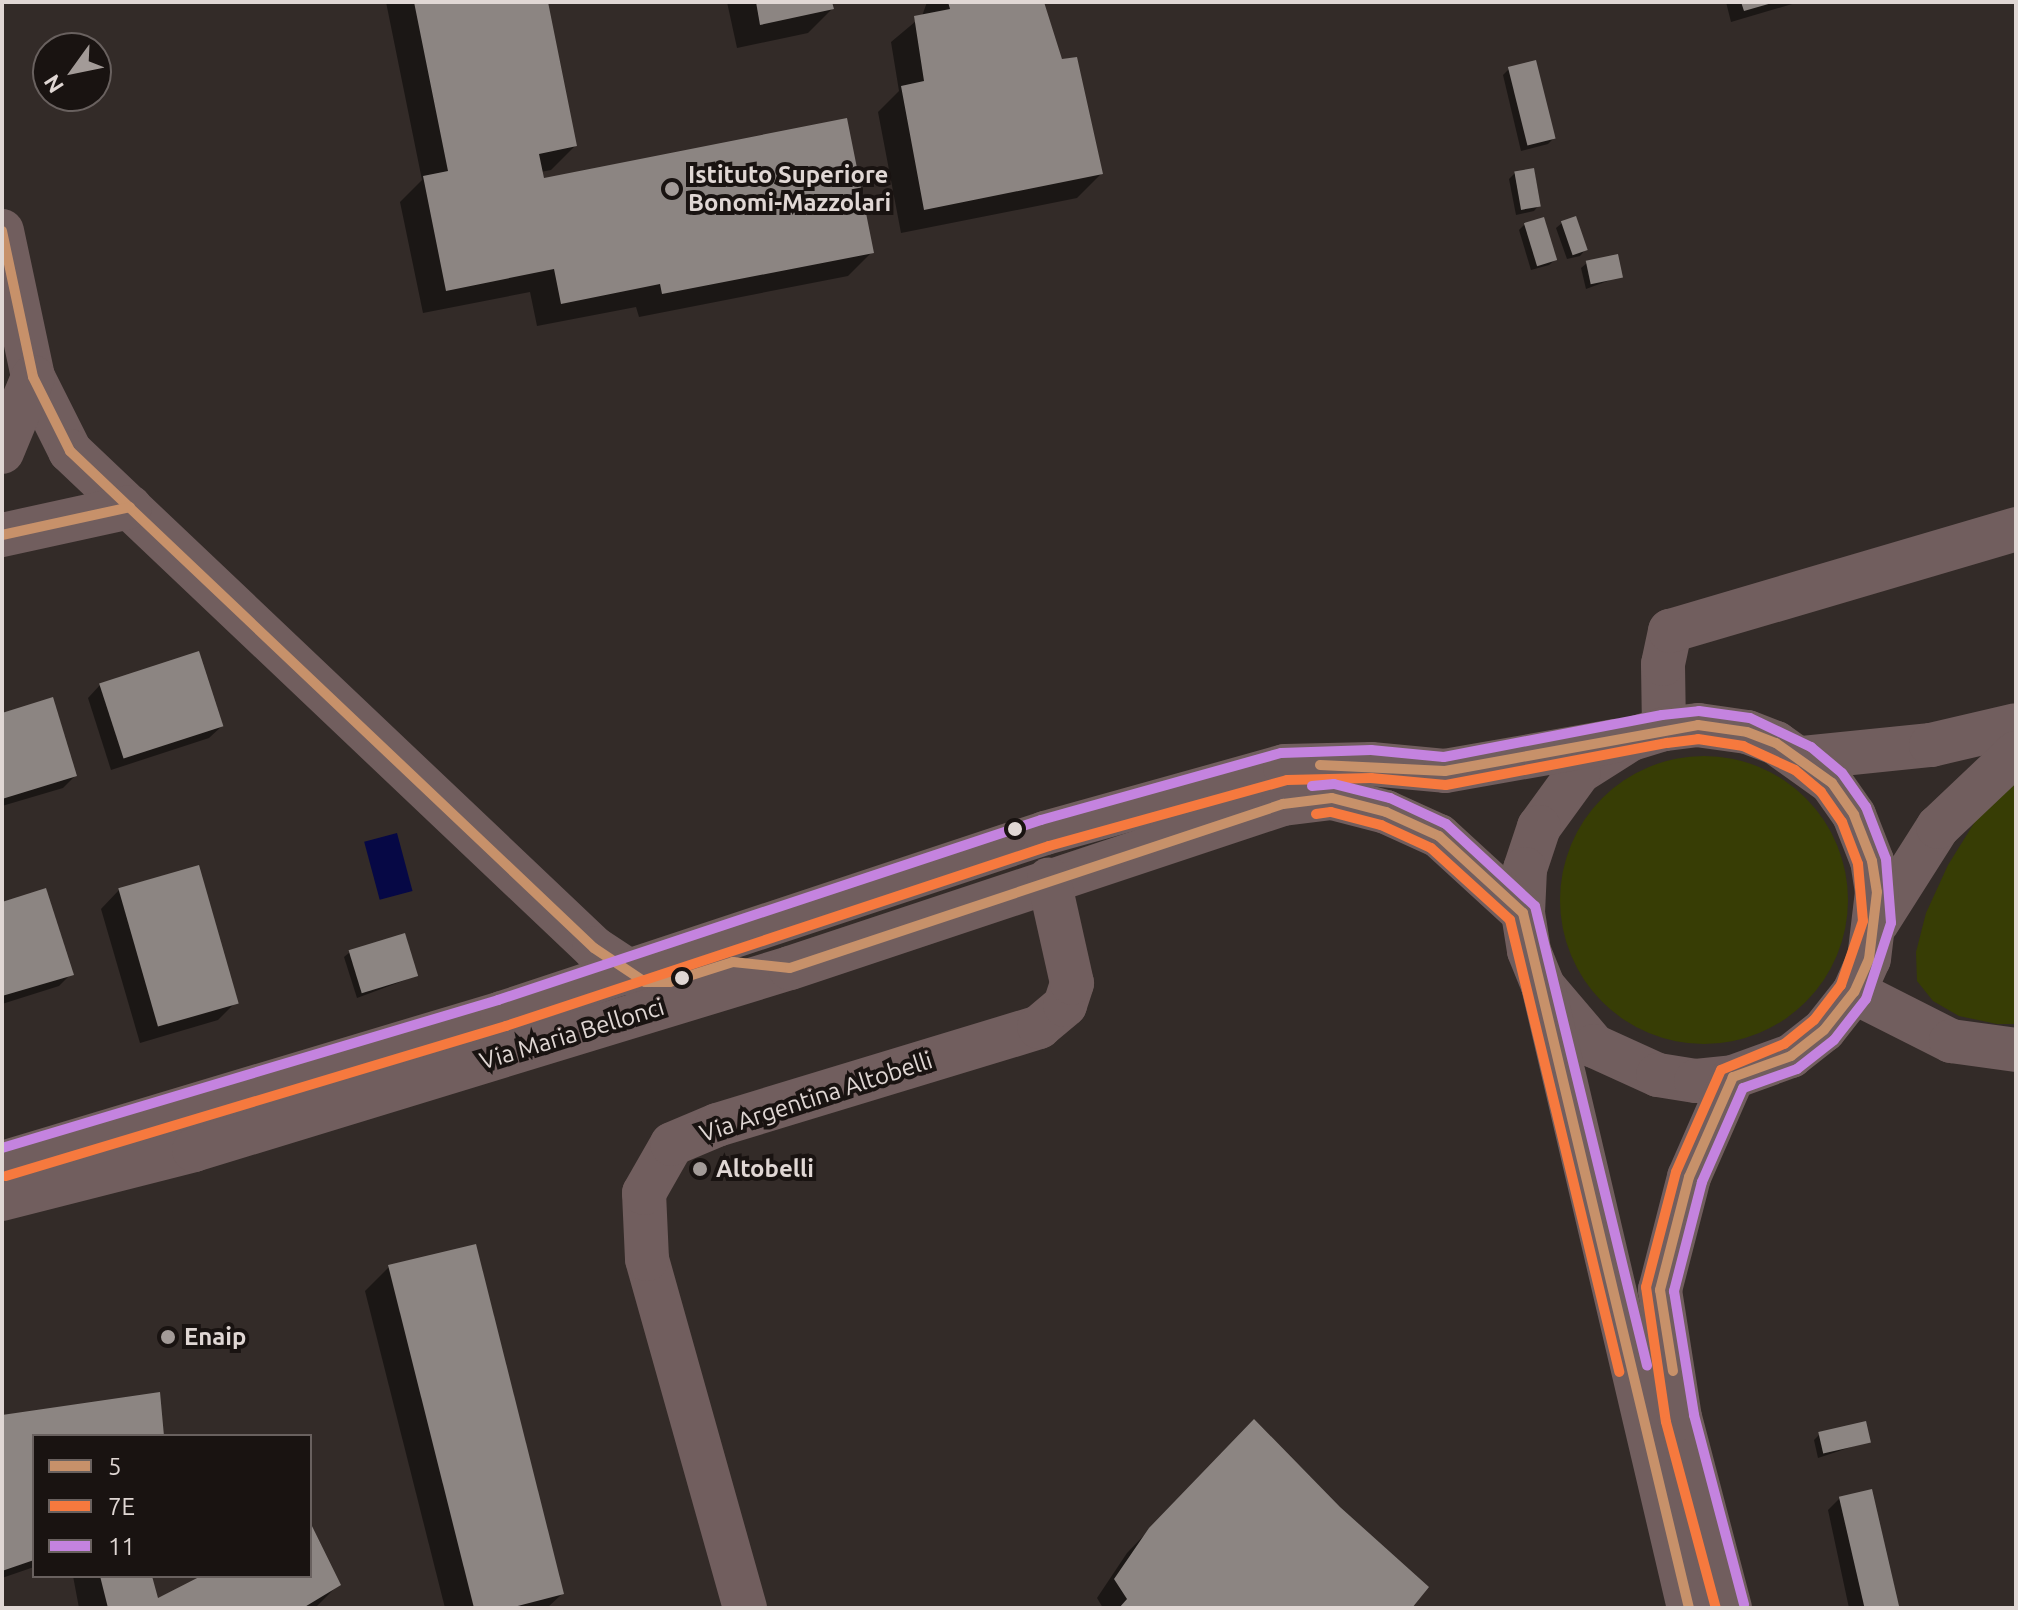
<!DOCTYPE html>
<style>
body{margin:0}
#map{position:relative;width:2018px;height:1610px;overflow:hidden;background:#332b28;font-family:Ubuntu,sans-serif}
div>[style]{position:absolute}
.green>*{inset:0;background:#373d05}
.round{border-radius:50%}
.water>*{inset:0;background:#060845;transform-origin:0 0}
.shadow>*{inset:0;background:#0007}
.building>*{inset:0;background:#8c8582;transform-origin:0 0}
.minor>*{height:44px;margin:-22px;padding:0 22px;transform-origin:22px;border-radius:22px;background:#715e5e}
.bus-1>*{height:10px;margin:-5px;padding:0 5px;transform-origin:5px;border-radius:5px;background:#c7916a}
.bus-2>*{height:10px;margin:-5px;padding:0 5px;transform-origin:5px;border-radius:5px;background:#f6793e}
.bus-3>*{height:10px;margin:-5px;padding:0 5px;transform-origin:5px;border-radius:5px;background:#c483df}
.dots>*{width:22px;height:22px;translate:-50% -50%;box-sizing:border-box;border:4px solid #191311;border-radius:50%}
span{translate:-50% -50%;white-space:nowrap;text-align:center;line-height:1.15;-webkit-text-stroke:8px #191311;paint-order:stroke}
.poi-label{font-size:24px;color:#e0d7d4;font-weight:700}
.left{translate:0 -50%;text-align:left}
.street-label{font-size:24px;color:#e0d7d4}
.frame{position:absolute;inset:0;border:4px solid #e0d7d4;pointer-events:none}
.legend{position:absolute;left:32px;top:1434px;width:280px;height:144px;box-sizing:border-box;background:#191311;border:2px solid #69615f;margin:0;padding:10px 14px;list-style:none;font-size:24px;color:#e0d7d4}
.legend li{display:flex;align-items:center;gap:16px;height:40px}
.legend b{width:40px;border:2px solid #69615f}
.north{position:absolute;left:32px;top:32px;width:80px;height:80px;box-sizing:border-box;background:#191311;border:2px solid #69615f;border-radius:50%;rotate:237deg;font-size:22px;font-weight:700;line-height:32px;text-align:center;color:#e0d7d4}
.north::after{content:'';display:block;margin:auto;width:28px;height:36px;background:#a39b98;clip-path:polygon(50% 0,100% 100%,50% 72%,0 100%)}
</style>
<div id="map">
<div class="green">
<div class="round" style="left:1560px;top:756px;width:288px;height:288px"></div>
<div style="clip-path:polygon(2016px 781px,2016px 1024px,1997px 1024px,1959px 1016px,1933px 1001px,1917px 981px,1916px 952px,1926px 913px,1948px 865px,1976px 820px)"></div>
</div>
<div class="water">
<div style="left:397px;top:833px;width:60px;height:34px;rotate:75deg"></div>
</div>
<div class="shadow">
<div style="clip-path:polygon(386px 2px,546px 2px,575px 146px,551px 170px,541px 172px,543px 180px,872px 252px,848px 276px,639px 317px,636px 307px,537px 326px,530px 292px,423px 313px,400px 202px,422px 180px)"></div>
<div style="clip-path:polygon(727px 2px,830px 2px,832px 9px,808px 33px,737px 48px)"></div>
<div style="clip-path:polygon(927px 2px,1042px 2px,1101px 174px,1077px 198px,901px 233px,878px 112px,899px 91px,891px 42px,922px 16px)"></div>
<div style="clip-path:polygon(1726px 2px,1799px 2px,1731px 22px)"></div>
<div style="clip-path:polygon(1509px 69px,1553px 139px,1548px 144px,1521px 151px,1503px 75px)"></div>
<div style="clip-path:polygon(1515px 173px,1539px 205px,1534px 211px,1516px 215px,1509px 179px)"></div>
<div style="clip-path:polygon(1562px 223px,1585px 250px,1580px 256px,1567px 259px,1556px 228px)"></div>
<div style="clip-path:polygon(1525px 224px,1555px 260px,1549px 265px,1531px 270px,1519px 230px)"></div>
<div style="clip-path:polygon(1587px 263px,1621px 276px,1586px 289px,1581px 268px)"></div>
<div style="clip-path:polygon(100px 685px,222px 726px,209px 738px,111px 770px,88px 698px)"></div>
<div style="clip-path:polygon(2px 715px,75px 776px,63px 788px,2px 806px)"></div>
<div style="clip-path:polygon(119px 890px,236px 1002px,218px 1020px,140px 1043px,101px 909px)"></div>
<div style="clip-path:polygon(2px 904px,71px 974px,59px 986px,2px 1004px)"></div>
<div style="clip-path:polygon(350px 952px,416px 976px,357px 998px,344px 957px)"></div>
<div style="clip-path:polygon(389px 1267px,562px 1594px,547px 1608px,445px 1608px,365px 1291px)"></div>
<div style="clip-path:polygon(158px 1395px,162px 1436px,34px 1436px,34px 1567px,2px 1578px,2px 1418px)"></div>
<div style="clip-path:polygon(1819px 1435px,1869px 1441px,1818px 1458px,1814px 1440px)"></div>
<div style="clip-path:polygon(1231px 1445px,1339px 1508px,1409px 1608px,1103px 1608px,1097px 1598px,1127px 1553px)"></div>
<div style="clip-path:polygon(1840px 1498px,1897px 1608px,1849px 1608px,1828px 1510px)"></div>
<div style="clip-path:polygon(310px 1526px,339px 1584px,315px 1608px,79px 1608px,73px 1576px,150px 1576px,157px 1600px,205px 1576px,310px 1576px)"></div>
</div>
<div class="building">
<div style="clip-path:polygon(414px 2px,548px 2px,577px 146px,539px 154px,544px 178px,847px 118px,874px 253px,662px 294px,660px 284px,561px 304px,554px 269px,446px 291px,423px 176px,448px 171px)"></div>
<div style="clip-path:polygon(756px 2px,832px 2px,834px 9px,760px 25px)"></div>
<div style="clip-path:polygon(948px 2px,1044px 2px,1062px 59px,1077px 57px,1103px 174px,924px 210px,901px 86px,924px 81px,914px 16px,950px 9px)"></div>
<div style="clip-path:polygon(1741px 2px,1772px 2px,1772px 3px,1744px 11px)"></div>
<div style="left:1536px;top:60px;width:81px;height:29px;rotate:76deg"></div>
<div style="left:1534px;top:168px;width:39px;height:20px;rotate:80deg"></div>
<div style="left:1576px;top:216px;width:36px;height:16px;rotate:71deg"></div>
<div style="left:1544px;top:217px;width:45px;height:21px;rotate:73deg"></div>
<div style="left:1618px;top:254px;width:24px;height:33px;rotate:78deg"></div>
<div style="left:199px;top:651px;width:79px;height:105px;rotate:72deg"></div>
<div style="clip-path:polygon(53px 697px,77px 776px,2px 799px,2px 713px)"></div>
<div style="left:199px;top:865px;width:144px;height:84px;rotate:74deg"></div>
<div style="clip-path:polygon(46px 888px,74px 975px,2px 996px,2px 902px)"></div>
<div style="left:405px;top:933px;width:45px;height:59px;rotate:73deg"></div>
<div style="clip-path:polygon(476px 1244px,564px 1594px,510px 1608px,474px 1608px,388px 1265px)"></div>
<div style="clip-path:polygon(160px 1392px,164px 1436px,34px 1436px,34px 1560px,2px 1571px,2px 1415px)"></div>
<div style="clip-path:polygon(1254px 1419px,1340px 1507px,1429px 1587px,1412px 1608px,1119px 1608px,1127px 1599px,1114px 1579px,1149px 1528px)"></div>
<div style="left:1866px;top:1421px;width:22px;height:49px;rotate:77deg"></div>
<div style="left:1872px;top:1489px;width:122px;height:34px;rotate:77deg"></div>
<div style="clip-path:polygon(310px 1522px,341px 1585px,303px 1608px,108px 1608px,100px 1576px,152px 1576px,158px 1598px,201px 1576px,310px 1576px)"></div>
</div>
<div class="minor">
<div style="left:2px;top:231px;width:149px;rotate:78deg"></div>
<div style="left:33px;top:377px;width:83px;rotate:63.4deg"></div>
<div style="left:70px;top:451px;width:722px;rotate:43.49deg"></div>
<div style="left:594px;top:948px;width:60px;rotate:33.4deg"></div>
<div style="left:2px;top:452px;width:81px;rotate:-67.5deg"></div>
<div style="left:2px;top:535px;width:131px;rotate:-12.3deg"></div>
<div style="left:1664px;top:729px;width:65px;rotate:-90.9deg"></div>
<div style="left:1663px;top:664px;width:34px;rotate:-78deg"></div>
<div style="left:1670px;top:631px;width:361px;rotate:-16.4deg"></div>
<div style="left:1803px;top:758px;width:129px;rotate:-5.8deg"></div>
<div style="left:1931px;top:745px;width:87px;rotate:-13.2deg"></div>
<div style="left:1877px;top:923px;width:114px;rotate:-57.6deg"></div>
<div style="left:1938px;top:827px;width:108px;rotate:-43.5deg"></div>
<div style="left:1543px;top:986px;width:79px;rotate:49.6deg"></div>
<div style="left:1594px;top:1046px;width:70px;rotate:24.4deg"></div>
<div style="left:1658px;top:1075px;width:38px;rotate:9deg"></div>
<div style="left:1696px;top:1081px;width:37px;rotate:-6deg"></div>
<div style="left:1733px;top:1077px;width:62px;rotate:-19.9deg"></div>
<div style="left:1791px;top:1056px;width:42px;rotate:-38.2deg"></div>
<div style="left:1824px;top:1030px;width:48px;rotate:-51.7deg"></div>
<div style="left:1854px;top:992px;width:36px;rotate:-66deg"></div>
<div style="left:1869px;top:959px;width:67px;rotate:-83.2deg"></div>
<div style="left:1877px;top:892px;width:31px;rotate:-99deg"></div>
<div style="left:1872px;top:861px;width:49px;rotate:-111.4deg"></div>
<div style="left:1854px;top:815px;width:39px;rotate:-125deg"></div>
<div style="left:1832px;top:783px;width:69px;rotate:-144.5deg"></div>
<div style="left:1776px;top:743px;width:31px;rotate:-159deg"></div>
<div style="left:1747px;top:732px;width:49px;rotate:-171.9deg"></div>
<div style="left:1698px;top:725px;width:34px;rotate:173deg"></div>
<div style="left:1664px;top:729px;width:34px;rotate:163deg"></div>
<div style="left:1631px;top:739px;width:62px;rotate:147.6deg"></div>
<div style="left:1579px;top:772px;width:68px;rotate:126deg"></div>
<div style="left:1539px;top:827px;width:44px;rotate:108.4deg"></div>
<div style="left:1525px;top:869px;width:44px;rotate:92.6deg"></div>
<div style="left:1523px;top:913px;width:38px;rotate:81deg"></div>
<div style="left:1529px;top:951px;width:38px;rotate:68deg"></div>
<div style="left:1543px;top:986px;width:639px;rotate:76.79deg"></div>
<div style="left:1854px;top:992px;width:109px;rotate:26.8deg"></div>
<div style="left:1951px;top:1041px;width:66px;rotate:7.9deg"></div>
<div style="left:2px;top:1163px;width:522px;rotate:-16.7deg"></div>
<div style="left:502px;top:1013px;width:572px;rotate:-18.34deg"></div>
<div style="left:1045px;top:833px;width:249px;rotate:-15.6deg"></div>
<div style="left:1285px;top:766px;width:86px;rotate:-1.3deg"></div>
<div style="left:1371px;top:764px;width:74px;rotate:5.4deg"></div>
<div style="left:1445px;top:771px;width:174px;rotate:-10deg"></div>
<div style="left:2px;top:1199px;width:198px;rotate:-14.3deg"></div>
<div style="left:194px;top:1150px;width:623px;rotate:-16.98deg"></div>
<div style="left:790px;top:968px;width:520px;rotate:-18.4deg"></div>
<div style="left:1283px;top:804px;width:49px;rotate:-7deg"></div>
<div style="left:1332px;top:798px;width:56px;rotate:14.5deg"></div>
<div style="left:1386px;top:812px;width:58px;rotate:24.4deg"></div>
<div style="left:1439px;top:836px;width:114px;rotate:42.5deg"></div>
<div style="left:745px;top:1608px;width:362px;rotate:-105.7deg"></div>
<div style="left:647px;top:1259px;width:66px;rotate:-92.6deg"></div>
<div style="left:644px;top:1193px;width:56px;rotate:-60.3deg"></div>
<div style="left:672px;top:1144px;width:49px;rotate:-22.9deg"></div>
<div style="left:717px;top:1125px;width:337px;rotate:-16.9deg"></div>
<div style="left:1039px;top:1027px;width:34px;rotate:-40deg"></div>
<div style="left:1065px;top:1005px;width:23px;rotate:-72deg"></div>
<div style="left:1072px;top:983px;width:106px;rotate:-102.6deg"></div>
<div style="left:1730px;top:1608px;width:196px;rotate:-104.7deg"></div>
<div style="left:1680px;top:1418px;width:130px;rotate:-98.9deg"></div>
<div style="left:1660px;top:1290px;width:117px;rotate:-75.6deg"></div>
<div style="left:1689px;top:1177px;width:109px;rotate:-66.3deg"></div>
</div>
<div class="bus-1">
<div style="left:2px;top:231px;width:149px;rotate:78deg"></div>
<div style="left:33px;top:377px;width:83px;rotate:63.4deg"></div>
<div style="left:70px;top:451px;width:722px;rotate:43.49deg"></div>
<div style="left:594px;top:948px;width:61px;rotate:33.7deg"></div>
<div style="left:645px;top:982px;width:25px"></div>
<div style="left:670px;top:982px;width:66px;rotate:-17.6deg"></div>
<div style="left:733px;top:962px;width:57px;rotate:6deg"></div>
<div style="left:790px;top:968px;width:520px;rotate:-18.4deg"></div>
<div style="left:1283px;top:804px;width:49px;rotate:-7deg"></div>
<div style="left:1332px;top:798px;width:56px;rotate:14.5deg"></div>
<div style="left:1386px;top:812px;width:58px;rotate:24.4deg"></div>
<div style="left:1439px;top:836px;width:114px;rotate:42.5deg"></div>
<div style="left:1523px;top:913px;width:715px;rotate:76.57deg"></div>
<div style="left:2px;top:535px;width:131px;rotate:-12.3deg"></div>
<div style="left:1320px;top:765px;width:125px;rotate:2.7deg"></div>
<div style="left:1445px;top:771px;width:257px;rotate:-10.3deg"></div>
<div style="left:1698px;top:725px;width:49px;rotate:8.1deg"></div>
<div style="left:1747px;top:732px;width:31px;rotate:21deg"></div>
<div style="left:1776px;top:743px;width:69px;rotate:35.5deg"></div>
<div style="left:1832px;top:783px;width:39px;rotate:55deg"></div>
<div style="left:1854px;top:815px;width:49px;rotate:68.6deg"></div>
<div style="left:1872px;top:861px;width:31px;rotate:81deg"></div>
<div style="left:1877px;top:892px;width:67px;rotate:96.8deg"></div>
<div style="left:1869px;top:959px;width:36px;rotate:114deg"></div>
<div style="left:1854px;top:992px;width:48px;rotate:128.3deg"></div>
<div style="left:1824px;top:1030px;width:42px;rotate:141.8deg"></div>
<div style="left:1791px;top:1056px;width:62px;rotate:160.1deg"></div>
<div style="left:1733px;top:1077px;width:109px;rotate:113.7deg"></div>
<div style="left:1689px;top:1177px;width:117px;rotate:104.4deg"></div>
<div style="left:1660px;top:1290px;width:82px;rotate:80.9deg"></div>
</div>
<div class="bus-2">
<div style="left:1316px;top:814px;width:15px;rotate:-8deg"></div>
<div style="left:1331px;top:812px;width:52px;rotate:14.6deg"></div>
<div style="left:1381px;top:825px;width:55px;rotate:24.7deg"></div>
<div style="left:1431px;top:848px;width:107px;rotate:42.3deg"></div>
<div style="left:1510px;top:920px;width:465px;rotate:76.4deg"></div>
<div style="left:6px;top:1176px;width:522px;rotate:-16.7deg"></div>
<div style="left:506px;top:1026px;width:572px;rotate:-18.34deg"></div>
<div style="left:1049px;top:846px;width:247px;rotate:-15.5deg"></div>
<div style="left:1287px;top:780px;width:84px;rotate:-1.4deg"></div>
<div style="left:1371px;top:778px;width:75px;rotate:5.3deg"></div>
<div style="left:1446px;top:785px;width:225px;rotate:-10.8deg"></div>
<div style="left:1667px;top:743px;width:31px;rotate:-7deg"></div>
<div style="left:1698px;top:739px;width:46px;rotate:8.8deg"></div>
<div style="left:1743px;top:746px;width:57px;rotate:24.8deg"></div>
<div style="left:1795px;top:770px;width:34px;rotate:40deg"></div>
<div style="left:1821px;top:792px;width:37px;rotate:55deg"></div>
<div style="left:1842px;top:822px;width:45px;rotate:69.1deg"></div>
<div style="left:1858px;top:864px;width:57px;rotate:85deg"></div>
<div style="left:1863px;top:921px;width:68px;rotate:109deg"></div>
<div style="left:1841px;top:985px;width:44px;rotate:127.6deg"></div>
<div style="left:1814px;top:1020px;width:38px;rotate:141deg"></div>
<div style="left:1784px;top:1044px;width:68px;rotate:157.6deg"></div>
<div style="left:1721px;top:1070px;width:111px;rotate:113.8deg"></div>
<div style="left:1676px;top:1172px;width:119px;rotate:104.6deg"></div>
<div style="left:1646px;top:1287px;width:136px;rotate:81.6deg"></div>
<div style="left:1666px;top:1422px;width:193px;rotate:75deg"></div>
</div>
<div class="bus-3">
<div style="left:1312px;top:786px;width:22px;rotate:-5deg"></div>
<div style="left:1334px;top:784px;width:58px;rotate:14deg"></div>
<div style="left:1390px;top:798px;width:62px;rotate:24.9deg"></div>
<div style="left:1446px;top:824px;width:121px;rotate:42.7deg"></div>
<div style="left:1535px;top:906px;width:473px;rotate:76.3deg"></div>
<div style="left:2px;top:1148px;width:518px;rotate:-16.61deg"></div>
<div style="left:498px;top:1000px;width:572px;rotate:-18.34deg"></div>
<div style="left:1041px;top:820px;width:249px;rotate:-15.6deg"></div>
<div style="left:1281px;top:753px;width:90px;rotate:-1.9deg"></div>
<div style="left:1371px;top:750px;width:73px;rotate:5.5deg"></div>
<div style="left:1444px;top:757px;width:222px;rotate:-10.9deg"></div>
<div style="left:1662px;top:715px;width:37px;rotate:-6deg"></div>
<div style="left:1699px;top:711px;width:51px;rotate:7.8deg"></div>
<div style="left:1750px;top:718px;width:68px;rotate:25.4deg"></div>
<div style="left:1811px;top:747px;width:40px;rotate:40deg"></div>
<div style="left:1842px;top:773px;width:42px;rotate:54.8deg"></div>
<div style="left:1866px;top:807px;width:56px;rotate:69deg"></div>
<div style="left:1886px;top:859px;width:64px;rotate:85.5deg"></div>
<div style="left:1891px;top:923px;width:80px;rotate:108.2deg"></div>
<div style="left:1866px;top:999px;width:52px;rotate:128deg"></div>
<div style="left:1834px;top:1040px;width:47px;rotate:141.9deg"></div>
<div style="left:1797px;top:1069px;width:57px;rotate:160.6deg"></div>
<div style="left:1743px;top:1088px;width:103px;rotate:113.6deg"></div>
<div style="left:1702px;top:1182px;width:113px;rotate:104.4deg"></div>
<div style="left:1674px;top:1291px;width:126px;rotate:80.8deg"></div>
<div style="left:1694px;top:1415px;width:196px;rotate:75.2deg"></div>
</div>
<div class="dots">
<div style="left:672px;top:189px;background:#a39b98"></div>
<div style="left:1015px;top:829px;background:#e0d7d4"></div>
<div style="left:682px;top:978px;background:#e0d7d4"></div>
<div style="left:700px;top:1169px;background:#a39b98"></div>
<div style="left:168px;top:1337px;background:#a39b98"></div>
</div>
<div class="poi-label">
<span class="left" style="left:688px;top:189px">Istituto Superiore<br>Bonomi-Mazzolari</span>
<span class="left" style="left:716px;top:1169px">Altobelli</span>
<span class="left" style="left:184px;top:1337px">Enaip</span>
</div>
<div class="street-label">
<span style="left:572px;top:1034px;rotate:-17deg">Via Maria Bellonci</span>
<span style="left:816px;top:1097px;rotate:-18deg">Via Argentina Altobelli</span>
</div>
<div class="frame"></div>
<ul class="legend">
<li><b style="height:10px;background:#c7916a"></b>5</li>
<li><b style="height:10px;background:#f6793e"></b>7E</li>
<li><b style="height:10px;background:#c483df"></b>11</li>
</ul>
<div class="north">N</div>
</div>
